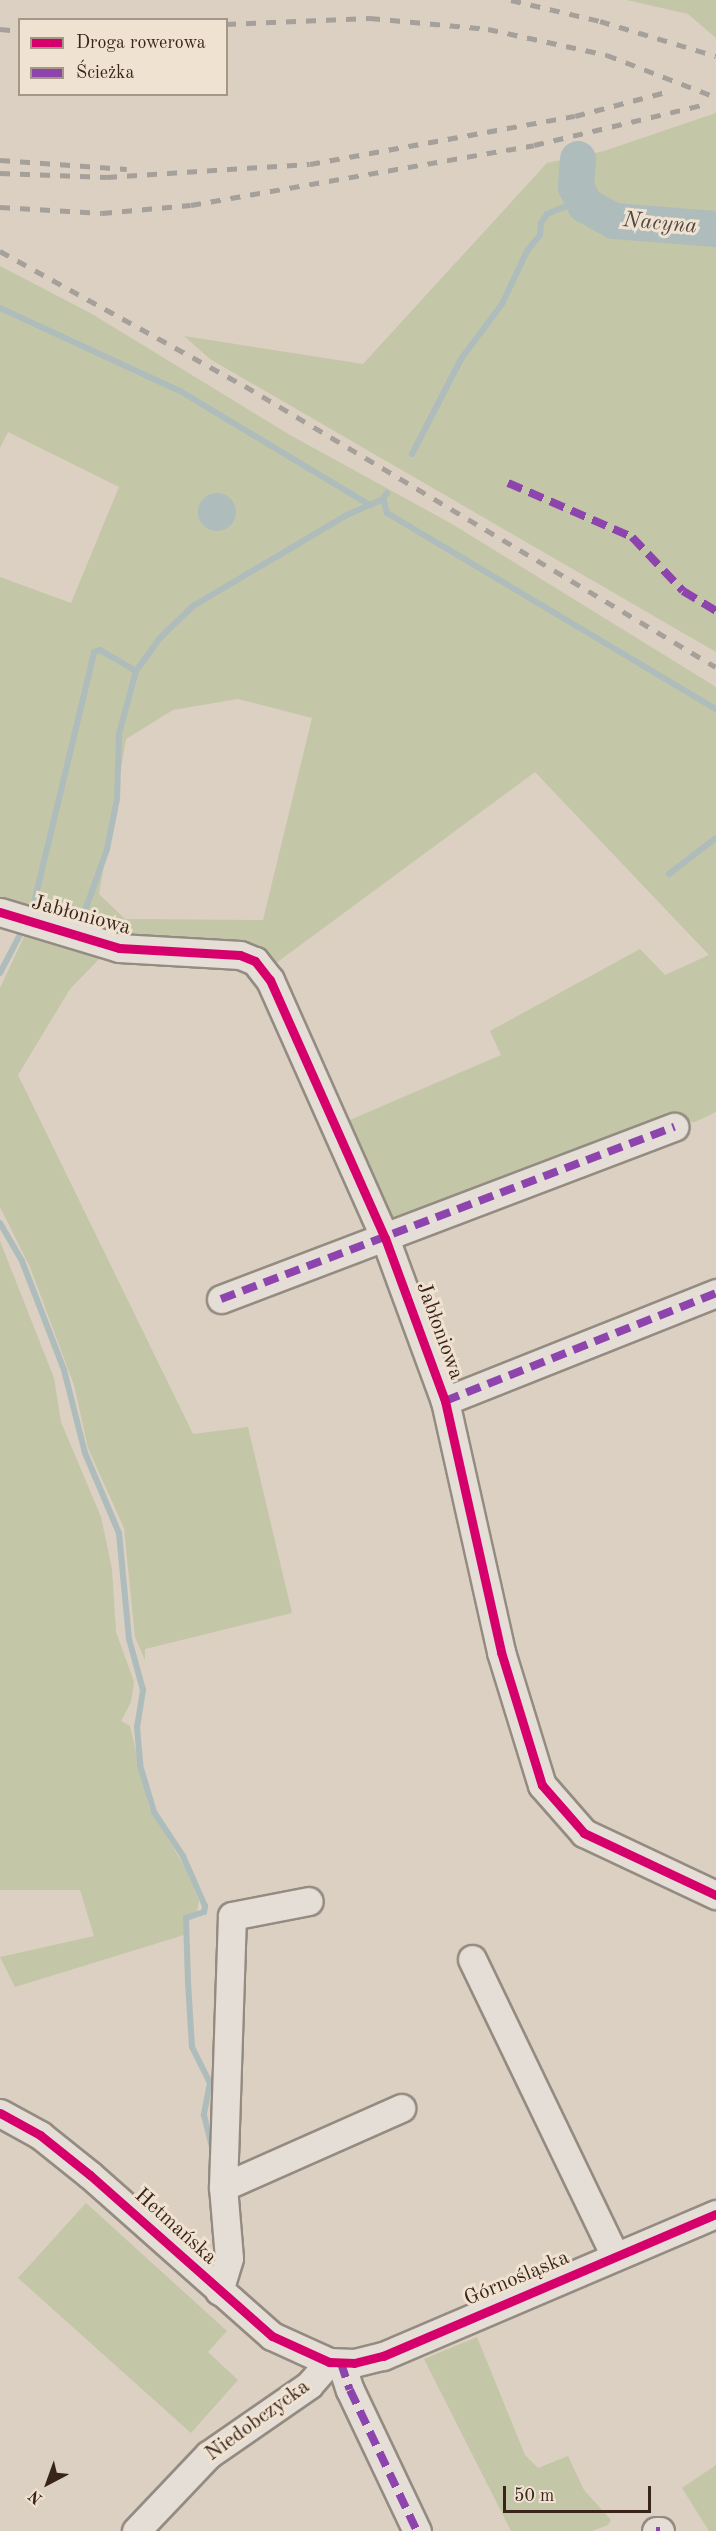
<!DOCTYPE html>
<meta charset="utf-8">
<style>
body{margin:0}
#map{position:relative;width:716px;height:2531px;overflow:hidden;background:#dbd0c1;font-family:"Old Standard TT",serif}
div>[style]{position:absolute}
.green>*{inset:0;background:#c3c6a7}
.water>*{inset:0;background:#afbcbc}
.round{border-radius:50%}
.stream>*{height:6px;margin:-3px;padding:0 3px;transform-origin:3px;border-radius:3px;background:#afbcbc}
.river>*{height:36px;margin:-18px;padding:0 18px;transform-origin:18px;border-radius:18px;background:#afbcbc}
.roads{filter:drop-shadow(2px 0 #948b81) drop-shadow(-2px 0 #948b81) drop-shadow(0 2px #948b81) drop-shadow(0 -2px #948b81)}
.minor>*{height:27px;margin:-13.5px;padding:0 13.5px;transform-origin:13.5px;border-radius:13.5px;background:#e4ded6}
.rail>*{height:4.5px;margin-top:-2.25px;transform-origin:0;background:repeating-linear-gradient(90deg,#a5a099 0 10px,transparent 0 20px)}
.quiet>*{height:8px;margin-top:-4px;transform-origin:0;background:repeating-linear-gradient(90deg,#8e44ad 0 15px,transparent 0 23px)}
.cycleway>*{height:9px;margin:-4.5px;padding:0 4.5px;transform-origin:4.5px;border-radius:4.5px;background:#d6006c}
span{translate:-50% -50%;white-space:nowrap;text-align:center;line-height:1.15;-webkit-text-stroke:6px #efe2d0;paint-order:stroke}
.street-label{font-size:21px;color:#39241c}
.water-label{font-size:22px;color:#524844;font-style:italic}
.legend{position:absolute;left:18px;top:18px;width:210px;height:78px;box-sizing:border-box;background:#efe2d0;border:2px solid #a69688;margin:0;padding:8px 10px;list-style:none;font-size:18px;color:#39241c}
.legend li{display:flex;align-items:center;gap:12px;height:30px}
.legend b{width:30px;border:2px solid #a69688}
.north{position:absolute;left:18px;top:2453px;width:60px;height:60px;-webkit-text-stroke:4px #efe2d0;paint-order:stroke;rotate:221deg;font-size:16px;font-weight:700;line-height:24px;text-align:center;color:#39241c}
.north::after{content:'';display:block;margin:auto;width:21px;height:27px;background:#39241c;clip-path:polygon(50% 0,100% 100%,50% 72%,0 100%)}
.scale{position:absolute;left:503px;top:2486px;width:148px;height:27px;box-sizing:border-box;border:3px solid #39241c;border-top:0;padding-left:8px;font-size:18px;line-height:21px;white-space:nowrap;color:#39241c;-webkit-text-stroke:4px #efe2d0;paint-order:stroke}
</style>
<div id="map">
<div class="green">
<div style="clip-path:polygon(627px 0,716px 0,716px 38px,688px 14px)"></div>
<div style="clip-path:polygon(716px 113px,716px 652px,210px 359px,184px 336px,363px 364px,547px 163px,604px 151px)"></div>
<div style="clip-path:polygon(evenodd,0 266px,92px 314px,290px 435px,452px 524px,716px 687px,716px 1112px,695px 1122px,654px 1123px,391px 1225px,343px 1123px,501px 1055px,490px 1031px,640px 949px,665px 975px,709px 955px,535px 772px,272px 966px,112px 936px,0 900px,0 577px,71px 603px,119px 487px,8px 432px,0 448px,0 266px,238px 699px,312px 718px,263px 920px,125px 919px,99px 894px,126px 739px,173px 710px,238px 699px)"></div>
<div style="clip-path:polygon(29px 926px,101px 949px,100px 958px,70px 989px,18px 1075px,193px 1434px,248px 1427px,292px 1613px,145px 1649px,145px 1660px,135px 1637px,124px 1528px,88px 1448px,74px 1385px,30px 1267px,0 1207px,0 988px)"></div>
<div style="clip-path:polygon(0 1241px,54px 1378px,61px 1422px,101px 1517px,112px 1569px,116px 1632px,134px 1682px,131px 1702px,121px 1721px,130px 1726px,149px 1808px,185px 1867px,199px 1901px,197px 1911px,184px 1917px,184px 1935px,15px 1987px,0 1957px,94px 1936px,80px 1890px,0 1890px)"></div>
<div style="clip-path:polygon(86px 2203px,227px 2331px,208px 2352px,238px 2380px,191px 2433px,18px 2278px)"></div>
<div style="clip-path:polygon(477px 2337px,525px 2455px,538px 2468px,568px 2456px,584px 2490px,611px 2520px,608px 2525px,592px 2531px,511px 2531px,424px 2359px)"></div>
<div style="clip-path:polygon(716px 2465px,716px 2531px,709px 2531px,682px 2488px)"></div>
</div>
<div class="water">
<div class="round" style="left:198px;top:493px;width:38px;height:38px"></div>
</div>
<div class="stream">
<div style="left:0;top:308px;width:198px;rotate:24.8deg"></div>
<div style="left:180px;top:391px;width:222px;rotate:31deg"></div>
<div style="left:412px;top:454px;width:107px;rotate:-62.7deg"></div>
<div style="left:461px;top:359px;width:69px;rotate:-53.3deg"></div>
<div style="left:502px;top:304px;width:59px;rotate:-64.7deg"></div>
<div style="left:527px;top:251px;width:21px;rotate:-51deg"></div>
<div style="left:540px;top:235px;width:12px;rotate:-85deg"></div>
<div style="left:541px;top:223px;width:11px;rotate:-56deg"></div>
<div style="left:547px;top:214px;width:38px;rotate:-22deg"></div>
<div style="left:387px;top:493px;width:7px;rotate:124deg"></div>
<div style="left:383px;top:499px;width:15px;rotate:74deg"></div>
<div style="left:387px;top:513px;width:383px;rotate:30.8deg"></div>
<div style="left:669px;top:874px;width:59px;rotate:-37.5deg"></div>
<div style="left:33px;top:907px;width:262px;rotate:-76.5deg"></div>
<div style="left:94px;top:652px;width:6px;rotate:-18deg"></div>
<div style="left:100px;top:650px;width:42px;rotate:30.3deg"></div>
<div style="left:136px;top:671px;width:41px;rotate:-54deg"></div>
<div style="left:160px;top:638px;width:46px;rotate:-44.1deg"></div>
<div style="left:193px;top:606px;width:179px;rotate:-30.6deg"></div>
<div style="left:347px;top:515px;width:39px;rotate:-24deg"></div>
<div style="left:86px;top:908px;width:63px;rotate:-70.4deg"></div>
<div style="left:107px;top:849px;width:51px;rotate:-78.7deg"></div>
<div style="left:117px;top:799px;width:65px;rotate:-88.2deg"></div>
<div style="left:119px;top:734px;width:65px;rotate:-74.9deg"></div>
<div style="left:0;top:973px;width:52px;rotate:-62.4deg"></div>
<div style="left:0;top:1223px;width:44px;rotate:59.9deg"></div>
<div style="left:22px;top:1261px;width:117px;rotate:68.9deg"></div>
<div style="left:64px;top:1370px;width:86px;rotate:75.8deg"></div>
<div style="left:85px;top:1453px;width:87px;rotate:67deg"></div>
<div style="left:119px;top:1533px;width:106px;rotate:84.6deg"></div>
<div style="left:129px;top:1639px;width:53px;rotate:74.6deg"></div>
<div style="left:143px;top:1690px;width:37px;rotate:99deg"></div>
<div style="left:137px;top:1727px;width:38px;rotate:85deg"></div>
<div style="left:140px;top:1765px;width:49px;rotate:73.4deg"></div>
<div style="left:154px;top:1812px;width:53px;rotate:56.6deg"></div>
<div style="left:183px;top:1856px;width:55px;rotate:66.3deg"></div>
<div style="left:205px;top:1906px;width:6px;rotate:99deg"></div>
<div style="left:204px;top:1912px;width:19px;rotate:162deg"></div>
<div style="left:186px;top:1918px;width:64px;rotate:88.2deg"></div>
<div style="left:188px;top:1982px;width:65px;rotate:86.5deg"></div>
<div style="left:192px;top:2047px;width:40px;rotate:63.4deg"></div>
<div style="left:210px;top:2083px;width:33px;rotate:101deg"></div>
<div style="left:204px;top:2115px;width:38px;rotate:76deg"></div>
</div>
<div class="river">
<div style="left:578px;top:159px;width:28px;rotate:94deg"></div>
<div style="left:576px;top:187px;width:20px;rotate:63deg"></div>
<div style="left:585px;top:205px;width:33px;rotate:29deg"></div>
<div style="left:614px;top:221px;width:102px;rotate:4.5deg"></div>
</div>
<div class="roads">
<div class="minor">
<div style="left:0;top:912px;width:124px;rotate:16.8deg"></div>
<div style="left:119px;top:948px;width:121px;rotate:3.3deg"></div>
<div style="left:240px;top:955px;width:16px;rotate:22deg"></div>
<div style="left:255px;top:961px;width:24px;rotate:52deg"></div>
<div style="left:270px;top:980px;width:282px;rotate:66deg"></div>
<div style="left:385px;top:1238px;width:174px;rotate:69.8deg"></div>
<div style="left:445px;top:1401px;width:257px;rotate:77.4deg"></div>
<div style="left:501px;top:1652px;width:139px;rotate:72.9deg"></div>
<div style="left:542px;top:1785px;width:64px;rotate:48.8deg"></div>
<div style="left:584px;top:1833px;width:146px;rotate:25.2deg"></div>
<div style="left:221px;top:1299px;width:485px;rotate:-20.8deg"></div>
<div style="left:445px;top:1401px;width:292px;rotate:-21.7deg"></div>
<div style="left:472px;top:1959px;width:330px;rotate:64.3deg"></div>
<div style="left:0;top:2113px;width:46px;rotate:28.8deg"></div>
<div style="left:40px;top:2135px;width:64px;rotate:38.7deg"></div>
<div style="left:90px;top:2175px;width:243px;rotate:41.5deg"></div>
<div style="left:272px;top:2336px;width:63px;rotate:24.5deg"></div>
<div style="left:329px;top:2362px;width:25px;rotate:2deg"></div>
<div style="left:354px;top:2363px;width:30px;rotate:-14deg"></div>
<div style="left:383px;top:2356px;width:362px;rotate:-23.1deg"></div>
<div style="left:223px;top:2187px;width:195px;rotate:-23.9deg"></div>
<div style="left:219px;top:2291px;width:34px;rotate:-73deg"></div>
<div style="left:229px;top:2258px;width:71px;rotate:-94.8deg"></div>
<div style="left:223px;top:2187px;width:271px;rotate:-88.1deg"></div>
<div style="left:232px;top:1916px;width:78px;rotate:-11deg"></div>
<div style="left:341px;top:2363px;width:28px;rotate:72deg"></div>
<div style="left:350px;top:2390px;width:156px;rotate:64.6deg"></div>
<div style="left:136px;top:2531px;width:105px;rotate:-46.5deg"></div>
<div style="left:208px;top:2455px;width:123px;rotate:-34.7deg"></div>
<div style="left:309px;top:2385px;width:30px;rotate:-49deg"></div>
<div style="left:656px;top:2531px;width:4px"></div>
</div>
</div>
<div class="rail">
<div style="left:511px;top:0;width:91px;rotate:13.3deg"></div>
<div style="left:600px;top:21px;width:121px;rotate:16.8deg"></div>
<div style="left:226px;top:24px;width:144px;rotate:-2.4deg"></div>
<div style="left:370px;top:18px;width:119px;rotate:5.3deg"></div>
<div style="left:488px;top:29px;width:122px;rotate:12.3deg"></div>
<div style="left:607px;top:55px;width:117px;rotate:21.1deg"></div>
<div style="left:0;top:29px;width:20px;rotate:6deg"></div>
<div style="left:0;top:160px;width:127px;rotate:4.1deg"></div>
<div style="left:0;top:173px;width:107px;rotate:2.1deg"></div>
<div style="left:107px;top:177px;width:203px;rotate:-3.7deg"></div>
<div style="left:310px;top:164px;width:269px;rotate:-10.3deg"></div>
<div style="left:575px;top:116px;width:94px;rotate:-14.8deg"></div>
<div style="left:0;top:207px;width:102px;rotate:3.4deg"></div>
<div style="left:102px;top:213px;width:89px;rotate:-5.1deg"></div>
<div style="left:191px;top:205px;width:348px;rotate:-9.9deg"></div>
<div style="left:534px;top:145px;width:173px;rotate:-13.4deg"></div>
<div style="left:0;top:251px;width:280px;rotate:28.9deg"></div>
<div style="left:245px;top:386px;width:548px;rotate:30.82deg"></div>
</div>
<div class="quiet">
<div style="left:508px;top:483px;width:135px;rotate:23.5deg"></div>
<div style="left:632px;top:537px;width:74px;rotate:46.6deg"></div>
<div style="left:683px;top:591px;width:39px;rotate:31deg"></div>
<div style="left:221px;top:1299px;width:485px;rotate:-20.8deg"></div>
<div style="left:445px;top:1401px;width:292px;rotate:-21.7deg"></div>
<div style="left:341px;top:2363px;width:28px;rotate:72deg"></div>
<div style="left:350px;top:2390px;width:156px;rotate:64.6deg"></div>
<div style="left:656px;top:2531px;width:4px"></div>
</div>
<div class="cycleway">
<div style="left:0;top:912px;width:124px;rotate:16.8deg"></div>
<div style="left:119px;top:948px;width:121px;rotate:3.3deg"></div>
<div style="left:240px;top:955px;width:16px;rotate:22deg"></div>
<div style="left:255px;top:961px;width:24px;rotate:52deg"></div>
<div style="left:270px;top:980px;width:282px;rotate:66deg"></div>
<div style="left:385px;top:1238px;width:174px;rotate:69.8deg"></div>
<div style="left:445px;top:1401px;width:257px;rotate:77.4deg"></div>
<div style="left:501px;top:1652px;width:139px;rotate:72.9deg"></div>
<div style="left:542px;top:1785px;width:64px;rotate:48.8deg"></div>
<div style="left:584px;top:1833px;width:146px;rotate:25.2deg"></div>
<div style="left:0;top:2113px;width:46px;rotate:28.8deg"></div>
<div style="left:40px;top:2135px;width:64px;rotate:38.7deg"></div>
<div style="left:90px;top:2175px;width:243px;rotate:41.5deg"></div>
<div style="left:272px;top:2336px;width:63px;rotate:24.5deg"></div>
<div style="left:329px;top:2362px;width:25px;rotate:2deg"></div>
<div style="left:354px;top:2363px;width:30px;rotate:-14deg"></div>
<div style="left:383px;top:2356px;width:362px;rotate:-23.1deg"></div>
</div>
<div class="street-label">
<span style="left:81px;top:916px;rotate:15deg">Jabłoniowa</span>
<span style="left:439px;top:1331px;rotate:70deg">Jabłoniowa</span>
<span style="left:175px;top:2227px;rotate:42deg">Hetmańska</span>
<span style="left:517px;top:2279px;rotate:-23deg">Górnośląska</span>
<span style="left:258px;top:2421px;rotate:-36deg">Niedobczycka</span>
</div>
<div class="water-label">
<span style="left:660px;top:224px;rotate:5deg">Nacyna</span>
</div>
<ul class="legend">
<li><b style="height:8px;background:#d6006c"></b>Droga rowerowa</li>
<li><b style="height:8px;background:#8e44ad"></b>Ścieżka</li>
</ul>
<div class="north">N</div>
<div class="scale">50 m</div>
</div>
